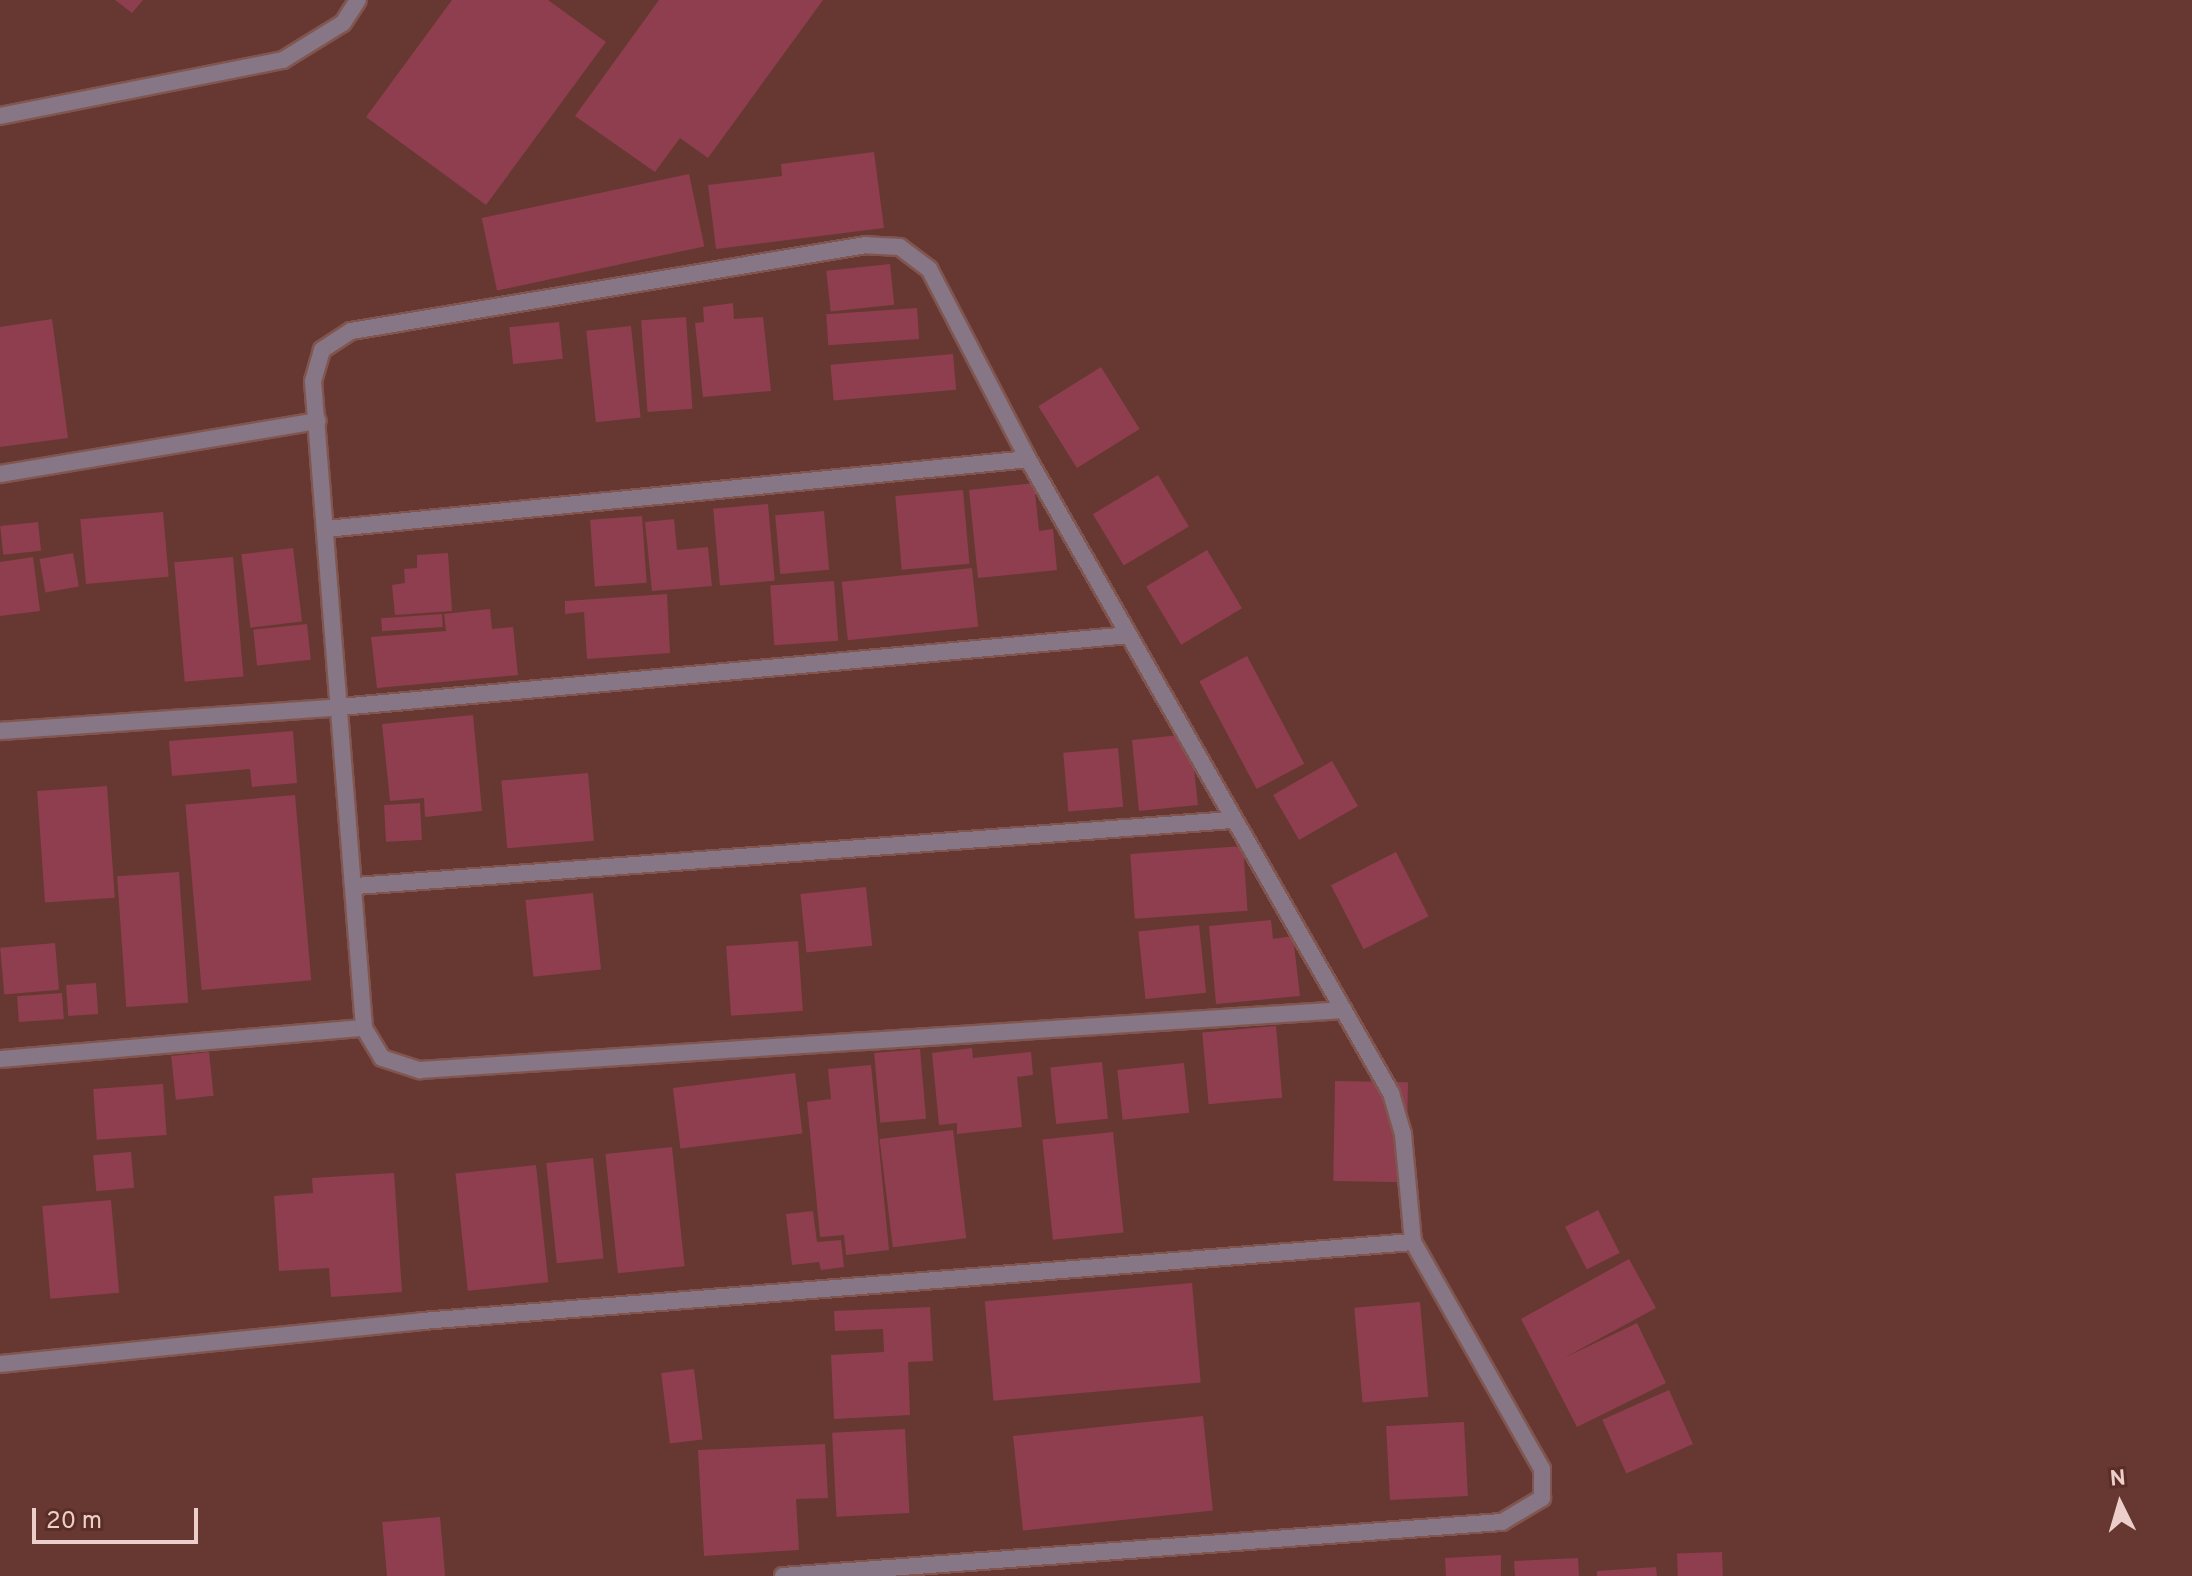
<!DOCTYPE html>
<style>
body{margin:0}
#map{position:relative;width:2192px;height:1576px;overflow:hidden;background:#663831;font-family:Overpass,sans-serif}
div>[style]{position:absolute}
.building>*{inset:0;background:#8e3e4e;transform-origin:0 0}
.roads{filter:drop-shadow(2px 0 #815650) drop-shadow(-2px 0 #815650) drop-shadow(0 2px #815650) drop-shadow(0 -2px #815650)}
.minor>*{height:16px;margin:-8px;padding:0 8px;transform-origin:8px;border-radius:8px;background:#877685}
span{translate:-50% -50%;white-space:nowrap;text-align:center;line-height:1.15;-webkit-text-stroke:7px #5a2e27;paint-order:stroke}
.north{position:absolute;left:2080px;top:1464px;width:80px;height:80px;-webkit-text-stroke:6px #5a2e27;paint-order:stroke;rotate:355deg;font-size:22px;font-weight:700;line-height:32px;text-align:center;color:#eccfca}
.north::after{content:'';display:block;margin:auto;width:28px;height:36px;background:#eccfca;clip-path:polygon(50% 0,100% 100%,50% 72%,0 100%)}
.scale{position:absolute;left:32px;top:1508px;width:166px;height:36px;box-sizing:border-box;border:4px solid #eccfca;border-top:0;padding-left:10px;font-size:24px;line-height:28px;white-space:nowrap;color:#eccfca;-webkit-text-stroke:6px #5a2e27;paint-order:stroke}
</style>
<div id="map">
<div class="building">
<div style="clip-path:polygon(115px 0,143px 0,132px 13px)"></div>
<div style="clip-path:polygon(452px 0,548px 0,606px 42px,486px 205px,366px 117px)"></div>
<div style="clip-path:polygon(659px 0,823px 0,708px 158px,680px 138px,655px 172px,575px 116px)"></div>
<div style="clip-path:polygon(874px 152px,884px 228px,716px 249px,708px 185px,782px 176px,781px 164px)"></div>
<div style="left:689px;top:174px;width:74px;height:212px;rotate:78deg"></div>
<div style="left:890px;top:264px;width:41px;height:64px;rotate:84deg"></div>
<div style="clip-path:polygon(733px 303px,734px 319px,763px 317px,771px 391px,703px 397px,695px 323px,704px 322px,703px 307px)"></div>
<div style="left:917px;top:308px;width:31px;height:91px;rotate:86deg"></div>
<div style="left:686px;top:317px;width:92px;height:45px;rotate:86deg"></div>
<div style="clip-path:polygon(52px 319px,68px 438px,0 447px,0 327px)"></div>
<div style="left:559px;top:322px;width:37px;height:50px;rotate:84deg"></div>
<div style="left:631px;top:326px;width:92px;height:45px;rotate:84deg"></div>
<div style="left:953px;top:354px;width:36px;height:123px;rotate:85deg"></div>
<div style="left:1101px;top:367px;width:73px;height:74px;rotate:58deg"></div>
<div style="left:1158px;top:475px;width:60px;height:76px;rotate:59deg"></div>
<div style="clip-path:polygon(1034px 483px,1039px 531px,1053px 529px,1057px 570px,978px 578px,969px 490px)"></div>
<div style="left:963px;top:490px;width:74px;height:68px;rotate:85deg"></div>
<div style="left:768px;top:504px;width:77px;height:55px;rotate:85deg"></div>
<div style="left:824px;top:511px;width:59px;height:49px;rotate:85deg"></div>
<div style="left:163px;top:512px;width:65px;height:83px;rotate:85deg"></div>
<div style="left:642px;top:516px;width:67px;height:52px;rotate:86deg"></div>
<div style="clip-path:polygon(674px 519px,677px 550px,708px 547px,712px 586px,652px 591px,645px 522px)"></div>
<div style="left:38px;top:522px;width:29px;height:38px;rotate:84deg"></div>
<div style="left:293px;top:548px;width:74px;height:52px;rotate:83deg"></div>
<div style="left:1207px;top:550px;width:68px;height:71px;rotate:59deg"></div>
<div style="left:73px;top:553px;width:34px;height:34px;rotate:80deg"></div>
<div style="clip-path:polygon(448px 553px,452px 611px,395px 615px,392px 585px,405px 583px,404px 569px,417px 568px,417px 555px)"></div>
<div style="clip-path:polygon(33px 557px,40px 611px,0 616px,0 562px)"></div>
<div style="left:233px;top:557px;width:120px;height:59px;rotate:85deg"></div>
<div style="left:972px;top:568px;width:59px;height:131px;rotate:84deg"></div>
<div style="left:834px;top:581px;width:60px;height:64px;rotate:86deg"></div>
<div style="clip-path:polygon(667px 594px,670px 653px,587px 659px,584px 612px,565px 614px,565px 601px)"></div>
<div style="clip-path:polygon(490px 609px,492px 629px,513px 627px,518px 675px,377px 688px,371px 637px,446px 631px,444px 614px)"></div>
<div style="left:442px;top:614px;width:13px;height:61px;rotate:86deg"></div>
<div style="left:307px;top:624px;width:36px;height:54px;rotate:84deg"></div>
<div style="left:1247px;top:656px;width:122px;height:54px;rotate:62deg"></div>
<div style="clip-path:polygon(473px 715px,482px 811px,425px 817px,424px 798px,390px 801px,382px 724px)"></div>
<div style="clip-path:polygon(293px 731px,297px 783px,252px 787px,250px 769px,172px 776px,169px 741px)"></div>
<div style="clip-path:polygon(1180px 735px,1193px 760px,1198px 805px,1139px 811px,1132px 740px)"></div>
<div style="left:1118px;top:748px;width:59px;height:55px;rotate:85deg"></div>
<div style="left:1332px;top:761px;width:52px;height:68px;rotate:60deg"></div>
<div style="left:588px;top:773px;width:68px;height:87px;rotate:85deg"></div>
<div style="left:107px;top:786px;width:112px;height:70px;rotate:86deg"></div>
<div style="left:295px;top:795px;width:186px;height:110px;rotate:85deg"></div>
<div style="left:420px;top:803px;width:37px;height:36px;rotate:87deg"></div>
<div style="left:1243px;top:846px;width:65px;height:113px;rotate:86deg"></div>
<div style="left:1396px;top:852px;width:72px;height:73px;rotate:63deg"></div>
<div style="left:179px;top:872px;width:131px;height:62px;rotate:86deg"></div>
<div style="left:866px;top:887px;width:59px;height:66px;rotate:84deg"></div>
<div style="left:593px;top:893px;width:77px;height:68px;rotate:84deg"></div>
<div style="clip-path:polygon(1271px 920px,1273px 939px,1293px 936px,1300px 996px,1216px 1004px,1209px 926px)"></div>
<div style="left:1199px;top:925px;width:68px;height:61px;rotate:84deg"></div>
<div style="left:798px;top:941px;width:70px;height:72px;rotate:86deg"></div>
<div style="left:55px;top:943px;width:47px;height:55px;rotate:85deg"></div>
<div style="left:96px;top:983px;width:31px;height:30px;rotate:86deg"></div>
<div style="left:62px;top:993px;width:26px;height:45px;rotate:86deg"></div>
<div style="left:1276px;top:1026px;width:72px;height:74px;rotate:85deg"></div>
<div style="clip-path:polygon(972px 1048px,973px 1058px,1031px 1052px,1033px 1075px,1017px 1077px,1022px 1127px,957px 1134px,957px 1123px,939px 1125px,932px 1053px)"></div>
<div style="left:920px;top:1049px;width:70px;height:46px;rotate:85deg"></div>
<div style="left:209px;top:1052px;width:44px;height:38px;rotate:84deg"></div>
<div style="left:1102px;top:1062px;width:57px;height:52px;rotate:84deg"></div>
<div style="left:1184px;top:1063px;width:50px;height:67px;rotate:84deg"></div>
<div style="clip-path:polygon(871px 1065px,889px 1250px,846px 1255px,844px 1235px,820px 1237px,807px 1102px,831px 1099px,828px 1069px)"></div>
<div style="left:795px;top:1073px;width:61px;height:123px;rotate:83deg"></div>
<div style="left:1335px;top:1081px;width:73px;height:100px;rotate:1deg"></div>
<div style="left:163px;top:1084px;width:51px;height:70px;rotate:86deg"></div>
<div style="left:953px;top:1130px;width:109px;height:74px;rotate:83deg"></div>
<div style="left:1113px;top:1132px;width:101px;height:71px;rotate:84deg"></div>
<div style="left:672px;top:1147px;width:120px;height:67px;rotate:84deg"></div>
<div style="left:131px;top:1152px;width:36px;height:38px;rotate:85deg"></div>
<div style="left:593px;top:1158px;width:101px;height:47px;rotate:84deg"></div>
<div style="left:536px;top:1165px;width:118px;height:81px;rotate:84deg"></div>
<div style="clip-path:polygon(394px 1173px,402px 1292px,331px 1297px,329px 1268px,279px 1271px,274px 1196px,313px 1193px,312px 1178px)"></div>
<div style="left:111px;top:1200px;width:93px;height:69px;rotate:85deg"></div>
<div style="left:1598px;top:1210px;width:48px;height:37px;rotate:63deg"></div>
<div style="clip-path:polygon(813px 1211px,817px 1242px,841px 1240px,844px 1267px,821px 1270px,819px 1262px,792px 1265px,786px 1214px)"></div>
<div style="clip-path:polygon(1629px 1259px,1656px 1308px,1564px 1358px,1637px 1323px,1666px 1383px,1577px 1427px,1521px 1319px)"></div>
<div style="left:1192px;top:1283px;width:100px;height:208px;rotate:85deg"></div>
<div style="left:1420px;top:1302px;width:95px;height:66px;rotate:85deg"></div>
<div style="clip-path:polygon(930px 1307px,933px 1361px,908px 1362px,910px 1415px,834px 1419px,831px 1355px,884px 1352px,883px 1329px,835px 1331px,834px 1311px)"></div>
<div style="left:694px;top:1369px;width:71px;height:33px;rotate:83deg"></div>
<div style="left:1669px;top:1390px;width:59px;height:73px;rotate:66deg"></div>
<div style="left:1203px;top:1416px;width:95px;height:191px;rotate:84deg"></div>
<div style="left:1464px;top:1422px;width:74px;height:78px;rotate:87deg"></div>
<div style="left:905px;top:1429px;width:84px;height:73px;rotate:87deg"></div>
<div style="clip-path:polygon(825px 1444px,828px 1498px,796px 1499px,799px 1550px,704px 1556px,698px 1450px)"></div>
<div style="left:440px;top:1517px;width:59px;height:58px;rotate:85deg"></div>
<div style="left:1722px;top:1552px;width:24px;height:45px;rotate:88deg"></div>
<div style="clip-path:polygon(1501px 1555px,1501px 1576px,1446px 1576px,1445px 1558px)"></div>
<div style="clip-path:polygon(1578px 1558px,1579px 1576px,1515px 1576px,1514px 1561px)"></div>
<div style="clip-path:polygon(1656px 1567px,1657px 1576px,1597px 1576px,1597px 1571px)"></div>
</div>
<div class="roads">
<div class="minor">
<div style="left:0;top:116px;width:288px;rotate:-11.2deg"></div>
<div style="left:283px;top:60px;width:70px;rotate:-31.7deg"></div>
<div style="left:343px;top:23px;width:27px;rotate:-57deg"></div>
<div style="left:0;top:474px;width:322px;rotate:-9.5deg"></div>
<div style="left:326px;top:529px;width:705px;rotate:-5.69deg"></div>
<div style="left:0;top:731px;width:341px;rotate:-4deg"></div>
<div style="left:340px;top:707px;width:792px;rotate:-5.21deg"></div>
<div style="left:356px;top:886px;width:878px;rotate:-4.31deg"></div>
<div style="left:0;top:1059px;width:365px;rotate:-4.9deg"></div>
<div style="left:0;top:1364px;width:424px;rotate:-5.8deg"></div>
<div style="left:422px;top:1321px;width:994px;rotate:-4.56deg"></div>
<div style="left:783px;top:1576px;width:721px;rotate:-4.3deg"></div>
<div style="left:1502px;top:1522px;width:47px;rotate:-31deg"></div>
<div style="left:1542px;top:1498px;width:29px;rotate:-90deg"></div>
<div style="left:1542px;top:1469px;width:261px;rotate:-119.6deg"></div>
<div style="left:1413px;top:1242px;width:108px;rotate:-95.3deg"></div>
<div style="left:1403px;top:1134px;width:43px;rotate:-106.3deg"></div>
<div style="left:1391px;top:1093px;width:731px;rotate:-119.79deg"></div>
<div style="left:1028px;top:459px;width:214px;rotate:-117.5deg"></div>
<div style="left:929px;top:269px;width:36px;rotate:-143deg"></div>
<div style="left:900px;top:247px;width:34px;rotate:-177deg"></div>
<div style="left:866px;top:245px;width:522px;rotate:170.52deg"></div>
<div style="left:351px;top:331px;width:35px;rotate:147deg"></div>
<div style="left:322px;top:350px;width:32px;rotate:106deg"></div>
<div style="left:313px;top:381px;width:649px;rotate:85.49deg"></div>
<div style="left:364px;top:1028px;width:35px;rotate:59deg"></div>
<div style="left:382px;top:1058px;width:40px;rotate:18deg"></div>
<div style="left:420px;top:1070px;width:926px;rotate:-3.72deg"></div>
</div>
</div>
<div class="north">N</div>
<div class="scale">20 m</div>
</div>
